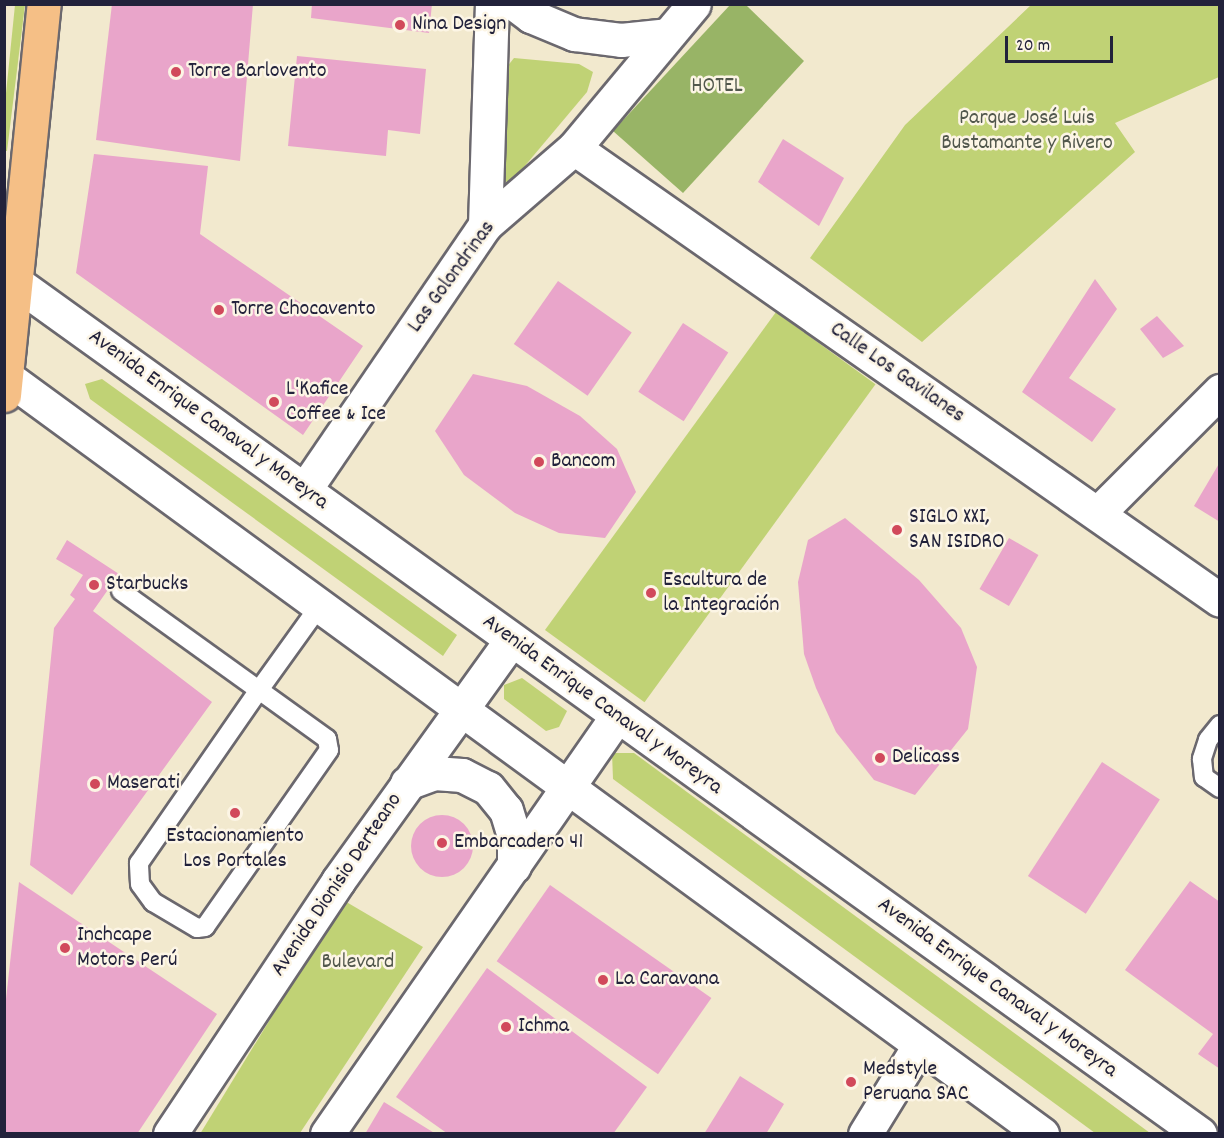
<!DOCTYPE html>
<meta charset="utf-8">
<style>
body{margin:0}
#map{position:relative;width:1224px;height:1138px;overflow:hidden;background:#f2e9ce;font-family:Dekko,sans-serif}
div>[style]{position:absolute}
.green>*{inset:0;background:#c0d275;transform-origin:0 0}
.forest>*{inset:0;background:#98b466}
.building>*{inset:0;background:#e9a5ca;transform-origin:0 0}
.round{border-radius:50%}
.roads{filter:drop-shadow(2px 0 #6b686e) drop-shadow(-2px 0 #6b686e) drop-shadow(0 2px #6b686e) drop-shadow(0 -2px #6b686e)}
.service>*{height:18px;margin:-9px;padding:0 9px;transform-origin:9px;border-radius:9px;background:#fff}
.minor>*{height:33px;margin:-16.5px;padding:0 16.5px;transform-origin:16.5px;border-radius:16.5px;background:#fff}
.tertiary>*{height:33px;margin:-16.5px;padding:0 16.5px;transform-origin:16.5px;border-radius:16.5px;background:#fff}
.primary>*{height:33px;margin:-16.5px;padding:0 16.5px;transform-origin:16.5px;border-radius:16.5px;background:#f5bf86}
.dots>*{width:16px;height:16px;translate:-50% -50%;box-sizing:border-box;border:3px solid #fcf5e5;border-radius:50%}
span{translate:-50% -50%;white-space:nowrap;text-align:center;line-height:1.15;-webkit-text-stroke:5px #fcf5e5;paint-order:stroke}
.poi-label{font-size:22px;color:#22223b}
.left{translate:0 -50%;text-align:left}
.park-label{font-size:22px;color:#51574c}
.street-label{font-size:22px;color:#22223b}
.frame{position:absolute;inset:0;border:6px solid #22223b;pointer-events:none}
.scale{position:absolute;left:1005px;top:36px;width:108px;height:27px;box-sizing:border-box;border:3px solid #22223b;border-top:0;padding-left:8px;font-size:18px;line-height:21px;white-space:nowrap;color:#22223b;-webkit-text-stroke:4px #fcf5e5;paint-order:stroke}
</style>
<div id="map">
<div class="green">
<div style="clip-path:polygon(15px 5px,25px 5px,7px 151px,5px 151px,5px 103px)"></div>
<div style="clip-path:polygon(1031px 5px,1219px 5px,1219px 77px,1115px 123px,1135px 152px,922px 342px,810px 258px,905px 125px)"></div>
<div style="clip-path:polygon(514px 58px,579px 64px,593px 72px,587px 92px,513px 180px,498px 184px,506px 68px)"></div>
<div style="left:776px;top:312px;width:123px;height:393px;rotate:36deg"></div>
<div style="clip-path:polygon(102px 379px,457px 635px,443px 656px,90px 399px,85px 384px)"></div>
<div style="clip-path:polygon(522px 678px,567px 711px,559px 727px,546px 731px,504px 699px,504px 685px)"></div>
<div style="clip-path:polygon(612px 753px,634px 753px,1150px 1133px,1095px 1133px,613px 779px)"></div>
<div style="clip-path:polygon(343px 900px,423px 947px,300px 1133px,200px 1134px)"></div>
</div>
<div class="forest">
<div style="clip-path:polygon(730px 5px,746px 5px,804px 61px,683px 193px,613px 131px)"></div>
</div>
<div class="building">
<div style="clip-path:polygon(112px 4px,253px 4px,240px 161px,96px 140px)"></div>
<div style="clip-path:polygon(312px 4px,432px 4px,429px 33px,311px 18px)"></div>
<div style="clip-path:polygon(297px 56px,426px 69px,420px 134px,388px 130px,386px 156px,288px 146px)"></div>
<div style="clip-path:polygon(783px 139px,844px 178px,819px 226px,758px 182px)"></div>
<div style="clip-path:polygon(94px 154px,208px 166px,200px 234px,363px 346px,303px 435px,76px 273px)"></div>
<div style="clip-path:polygon(1095px 279px,1117px 309px,1069px 378px,1116px 409px,1092px 442px,1022px 392px)"></div>
<div style="left:558px;top:281px;width:90px;height:77px;rotate:35deg"></div>
<div style="clip-path:polygon(1157px 316px,1184px 346px,1163px 358px,1140px 329px)"></div>
<div style="left:683px;top:323px;width:54px;height:82px;rotate:33deg"></div>
<div style="clip-path:polygon(473px 374px,527px 386px,580px 416px,617px 449px,636px 492px,605px 538px,559px 533px,515px 513px,464px 475px,435px 431px)"></div>
<div style="clip-path:polygon(1220px 462px,1220px 522px,1194px 506px)"></div>
<div style="clip-path:polygon(845px 518px,919px 580px,961px 628px,977px 667px,968px 729px,915px 795px,874px 780px,836px 732px,816px 688px,804px 654px,798px 582px,808px 540px)"></div>
<div style="left:1009px;top:538px;width:34px;height:59px;rotate:30deg"></div>
<div style="clip-path:polygon(67px 540px,119px 574px,93px 611px,212px 702px,72px 895px,30px 865px,54px 628px,75px 599px,70px 595px,83px 575px,56px 559px)"></div>
<div style="left:1102px;top:762px;width:69px;height:136px;rotate:33deg"></div>
<div class="round" style="left:411px;top:815px;width:62px;height:62px"></div>
<div style="clip-path:polygon(1190px 881px,1220px 902px,1220px 1069px,1198px 1054px,1213px 1034px,1125px 970px)"></div>
<div style="clip-path:polygon(19px 882px,217px 1014px,137px 1134px,4px 1134px,4px 1017px)"></div>
<div style="left:550px;top:885px;width:197px;height:93px;rotate:35deg"></div>
<div style="clip-path:polygon(487px 968px,647px 1087px,613px 1134px,448px 1134px,396px 1097px)"></div>
<div style="clip-path:polygon(740px 1076px,784px 1104px,766px 1134px,704px 1134px)"></div>
<div style="clip-path:polygon(384px 1102px,436px 1134px,365px 1134px)"></div>
</div>
<div class="roads">
<div class="service">
<div style="left:121px;top:591px;width:170px;rotate:35.7deg"></div>
<div style="left:259px;top:690px;width:84px;rotate:35.8deg"></div>
<div style="left:327px;top:739px;width:11px;rotate:80deg"></div>
<div style="left:329px;top:750px;width:216px;rotate:125deg"></div>
<div style="left:205px;top:927px;width:8px;rotate:173deg"></div>
<div style="left:197px;top:928px;width:51px;rotate:-149.4deg"></div>
<div style="left:153px;top:902px;width:22px;rotate:-126deg"></div>
<div style="left:140px;top:884px;width:21px;rotate:-93deg"></div>
<div style="left:139px;top:863px;width:211px;rotate:-55.3deg"></div>
<div style="left:259px;top:690px;width:105px;rotate:-54.3deg"></div>
<div style="left:1220px;top:725px;width:19px;rotate:129deg"></div>
<div style="left:1208px;top:740px;width:20px;rotate:108deg"></div>
<div style="left:1202px;top:759px;width:18px;rotate:84deg"></div>
<div style="left:1204px;top:777px;width:19px;rotate:35deg"></div>
</div>
<div class="minor">
<div style="left:515px;top:4px;width:20px;rotate:37deg"></div>
<div style="left:531px;top:16px;width:47px;rotate:22.7deg"></div>
<div style="left:574px;top:34px;width:47px;rotate:7.3deg"></div>
<div style="left:621px;top:40px;width:46px;rotate:-6.2deg"></div>
<div style="left:574px;top:148px;width:788px;rotate:34.98deg"></div>
<div style="left:485px;top:225px;width:221px;rotate:-88.2deg"></div>
<div style="left:305px;top:489px;width:320px;rotate:-55.7deg"></div>
<div style="left:485px;top:225px;width:118px;rotate:-40.9deg"></div>
<div style="left:574px;top:148px;width:187px;rotate:-50.2deg"></div>
<div style="left:1098px;top:513px;width:173px;rotate:-45deg"></div>
<div style="left:407px;top:783px;width:29px;rotate:-20deg"></div>
<div style="left:434px;top:773px;width:28px;rotate:4deg"></div>
<div style="left:462px;top:775px;width:29px;rotate:27deg"></div>
<div style="left:488px;top:788px;width:28px;rotate:51deg"></div>
<div style="left:506px;top:810px;width:28px;rotate:73deg"></div>
<div style="left:514px;top:837px;width:29px;rotate:90deg"></div>
<div style="left:170px;top:1134px;width:304px;rotate:-56.4deg"></div>
<div style="left:338px;top:881px;width:297px;rotate:-54.3deg"></div>
<div style="left:327px;top:1134px;width:509px;rotate:-55.25deg"></div>
<div style="left:865px;top:1134px;width:103px;rotate:-58.5deg"></div>
</div>
<div class="tertiary">
<div style="left:4px;top:274px;width:1473px;rotate:35.72deg"></div>
<div style="left:4px;top:375px;width:1286px;rotate:36.17deg"></div>
</div>
<div class="primary">
<div style="left:4px;top:395px;width:393px;rotate:-84.2deg"></div>
</div>
</div>
<div class="dots">
<div style="left:400px;top:25px;background:#d1495b"></div>
<div style="left:176px;top:72px;background:#d1495b"></div>
<div style="left:219px;top:310px;background:#d1495b"></div>
<div style="left:274px;top:402px;background:#d1495b"></div>
<div style="left:539px;top:462px;background:#d1495b"></div>
<div style="left:897px;top:530px;background:#d1495b"></div>
<div style="left:94px;top:585px;background:#d1495b"></div>
<div style="left:651px;top:593px;background:#d1495b"></div>
<div style="left:880px;top:758px;background:#d1495b"></div>
<div style="left:95px;top:784px;background:#d1495b"></div>
<div style="left:235px;top:813px;background:#d1495b"></div>
<div style="left:442px;top:843px;background:#d1495b"></div>
<div style="left:65px;top:948px;background:#d1495b"></div>
<div style="left:603px;top:980px;background:#d1495b"></div>
<div style="left:506px;top:1027px;background:#d1495b"></div>
<div style="left:851px;top:1082px;background:#d1495b"></div>
</div>
<div class="poi-label">
<span class="left" style="left:412px;top:25px">Nina Design</span>
<span class="left" style="left:188px;top:72px">Torre Barlovento</span>
<span class="left" style="left:231px;top:310px">Torre Chocavento</span>
<span class="left" style="left:286px;top:402px">L'Kafice<br>Coffee &amp; Ice</span>
<span class="left" style="left:551px;top:462px">Bancom</span>
<span class="left" style="left:909px;top:530px">SIGLO XXI,<br>SAN ISIDRO</span>
<span class="left" style="left:663px;top:593px">Escultura de<br>la Integración</span>
<span class="left" style="left:106px;top:585px">Starbucks</span>
<span class="left" style="left:892px;top:758px">Delicass</span>
<span class="left" style="left:107px;top:784px">Maserati</span>
<span style="left:235px;top:849px">Estacionamiento<br>Los Portales</span>
<span class="left" style="left:454px;top:843px">Embarcadero 41</span>
<span class="left" style="left:77px;top:948px">Inchcape<br>Motors Perú</span>
<span class="left" style="left:615px;top:980px">La Caravana</span>
<span class="left" style="left:518px;top:1027px">Ichma</span>
<span class="left" style="left:863px;top:1082px">Medstyle<br>Peruana SAC</span>
</div>
<div class="park-label">
<span style="left:717px;top:87px">HOTEL</span>
<span style="left:1027px;top:131px">Parque José Luis<br>Bustamante y Rivero</span>
<span style="left:358px;top:963px">Bulevard</span>
</div>
<div class="street-label">
<span style="left:452px;top:277px;rotate:-54deg">Las Golondrinas</span>
<span style="left:897px;top:373px;rotate:35deg">Calle Los Gavilanes</span>
<span style="left:208px;top:420px;rotate:36deg">Avenida Enrique Canaval y Moreyra</span>
<span style="left:602px;top:705px;rotate:36deg">Avenida Enrique Canaval y Moreyra</span>
<span style="left:337px;top:885px;rotate:-56deg">Avenida Dionisio Derteano</span>
<span style="left:997px;top:988px;rotate:36deg">Avenida Enrique Canaval y Moreyra</span>
</div>
<div class="frame"></div>
<div class="scale">20 m</div>
</div>
